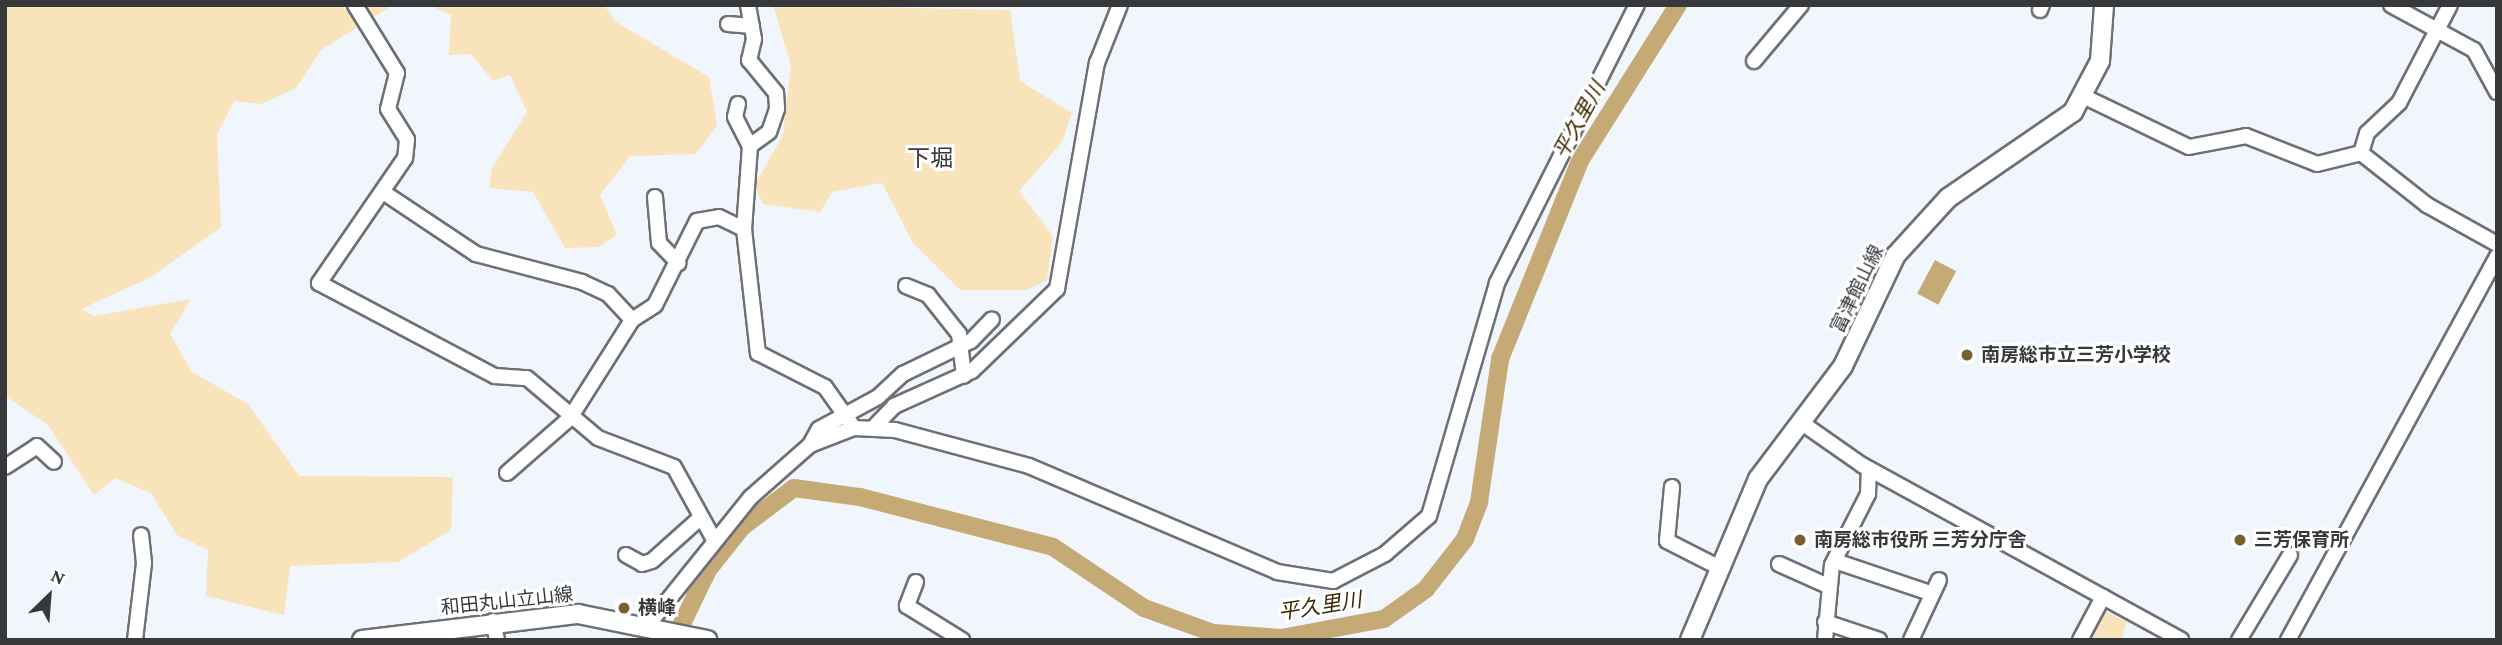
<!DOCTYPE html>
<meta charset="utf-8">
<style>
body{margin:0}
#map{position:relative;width:2502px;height:645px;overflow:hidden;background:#f1f5fc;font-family:"Crimson Pro","Noto Sans JP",serif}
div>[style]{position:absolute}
.green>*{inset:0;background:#f9e3ba}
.water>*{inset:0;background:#c6aa76;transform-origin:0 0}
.river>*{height:18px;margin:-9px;padding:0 9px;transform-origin:9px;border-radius:9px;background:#c6aa76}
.roads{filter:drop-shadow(2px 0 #6d7076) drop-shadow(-2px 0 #6d7076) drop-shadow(0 2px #6d7076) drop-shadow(0 -2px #6d7076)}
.minor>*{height:14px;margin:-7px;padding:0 7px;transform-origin:7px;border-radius:7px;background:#fff}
.major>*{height:18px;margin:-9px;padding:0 9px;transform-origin:9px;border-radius:9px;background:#fff}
.dots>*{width:19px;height:19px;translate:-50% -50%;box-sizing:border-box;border:4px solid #fff;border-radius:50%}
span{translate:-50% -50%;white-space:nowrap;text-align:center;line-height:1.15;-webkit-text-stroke:6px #fff;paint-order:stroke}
.street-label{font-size:19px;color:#36383a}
.poi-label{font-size:19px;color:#36383a;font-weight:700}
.left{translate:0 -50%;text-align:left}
.water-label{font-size:21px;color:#3b2800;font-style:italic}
.quarter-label{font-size:23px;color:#36383a}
.frame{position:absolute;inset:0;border:7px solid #36383a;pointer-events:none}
.north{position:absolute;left:14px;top:561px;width:70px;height:70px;-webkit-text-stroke:5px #fff;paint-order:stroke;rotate:25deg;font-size:19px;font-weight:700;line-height:28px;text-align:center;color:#36383a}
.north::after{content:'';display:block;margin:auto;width:24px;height:32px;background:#36383a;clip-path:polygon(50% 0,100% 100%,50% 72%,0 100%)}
</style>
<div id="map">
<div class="green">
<div style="clip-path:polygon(5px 5px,393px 5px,321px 50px,296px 88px,261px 104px,234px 101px,217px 135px,221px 227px,151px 277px,81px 309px,93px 316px,191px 299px,170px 334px,192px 372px,248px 404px,299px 476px,453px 477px,451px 530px,398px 562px,290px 566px,284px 615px,206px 596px,208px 550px,177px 535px,151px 493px,115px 478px,94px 495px,48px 425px,5px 396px)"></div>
<div style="clip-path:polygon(429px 5px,604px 5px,616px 22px,709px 77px,717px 125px,696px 154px,630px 156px,600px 195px,617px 235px,598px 247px,565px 248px,533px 192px,489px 188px,492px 168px,527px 112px,510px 75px,493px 81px,471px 54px,449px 55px,451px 15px)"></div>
<div style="clip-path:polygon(773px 5px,1010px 10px,1020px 81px,1072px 113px,1062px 142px,1019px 191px,1053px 236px,1047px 280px,1027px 290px,960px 290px,913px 243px,882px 183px,832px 192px,820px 212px,763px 204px,754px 186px,783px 135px,791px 66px)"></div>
<div style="clip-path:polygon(2105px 611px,2127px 622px,2121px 640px,2091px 640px)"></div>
</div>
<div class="water">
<div style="left:1935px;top:260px;width:24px;height:38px;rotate:28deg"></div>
</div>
<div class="river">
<div style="left:674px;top:640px;width:78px;rotate:-64.1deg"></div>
<div style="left:708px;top:570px;width:55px;rotate:-51.7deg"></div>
<div style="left:742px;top:527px;width:65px;rotate:-36.9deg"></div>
<div style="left:794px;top:488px;width:67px;rotate:7.8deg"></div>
<div style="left:860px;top:497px;width:199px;rotate:14.5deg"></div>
<div style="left:1053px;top:547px;width:110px;rotate:33.8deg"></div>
<div style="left:1144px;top:608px;width:73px;rotate:19.9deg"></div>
<div style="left:1213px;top:633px;width:68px;rotate:4.2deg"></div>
<div style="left:1281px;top:638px;width:105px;rotate:-10.5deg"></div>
<div style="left:1384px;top:619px;width:52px;rotate:-35.5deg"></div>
<div style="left:1426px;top:589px;width:63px;rotate:-52deg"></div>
<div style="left:1465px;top:539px;width:40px;rotate:-69deg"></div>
<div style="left:1479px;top:502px;width:145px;rotate:-81.6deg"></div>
<div style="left:1500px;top:359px;width:216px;rotate:-68deg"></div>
<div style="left:1581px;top:159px;width:182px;rotate:-57.8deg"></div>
</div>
<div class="roads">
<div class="minor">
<div style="left:355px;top:5px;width:80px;rotate:58.3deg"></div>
<div style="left:397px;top:73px;width:37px;rotate:104deg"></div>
<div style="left:388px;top:109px;width:36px;rotate:58deg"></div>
<div style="left:407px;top:140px;width:18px;rotate:96deg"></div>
<div style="left:405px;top:158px;width:152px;rotate:124.5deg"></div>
<div style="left:319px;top:283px;width:199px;rotate:27.9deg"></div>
<div style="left:495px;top:376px;width:32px;rotate:4deg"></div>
<div style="left:527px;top:378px;width:93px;rotate:40.2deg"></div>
<div style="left:598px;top:438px;width:81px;rotate:20.9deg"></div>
<div style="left:674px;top:467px;width:81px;rotate:61.2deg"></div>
<div style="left:748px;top:5px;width:35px;rotate:80deg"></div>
<div style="left:754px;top:39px;width:22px;rotate:103deg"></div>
<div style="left:749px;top:60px;width:43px;rotate:50.7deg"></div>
<div style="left:776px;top:93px;width:16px;rotate:86deg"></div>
<div style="left:777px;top:109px;width:24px;rotate:109deg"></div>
<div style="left:769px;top:132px;width:24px;rotate:144deg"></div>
<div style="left:750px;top:146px;width:83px;rotate:94.1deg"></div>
<div style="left:744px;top:229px;width:125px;rotate:83.6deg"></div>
<div style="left:758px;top:353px;width:75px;rotate:26.9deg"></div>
<div style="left:825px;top:387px;width:50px;rotate:54.7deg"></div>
<div style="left:2391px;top:5px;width:94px;rotate:28.5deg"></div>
<div style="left:2474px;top:50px;width:48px;rotate:61.3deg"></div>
<div style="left:2040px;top:10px;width:5px;rotate:-68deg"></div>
<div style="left:728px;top:24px;width:24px;rotate:5deg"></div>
<div style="left:1754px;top:61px;width:73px;rotate:-50deg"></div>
<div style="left:2085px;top:97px;width:115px;rotate:25.7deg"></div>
<div style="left:2189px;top:147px;width:58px;rotate:-10.9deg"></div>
<div style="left:2246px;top:136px;width:76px;rotate:21.5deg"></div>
<div style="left:2317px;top:164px;width:45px;rotate:-14deg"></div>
<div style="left:738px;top:104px;width:13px;rotate:103deg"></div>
<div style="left:735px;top:117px;width:33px;rotate:63deg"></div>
<div style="left:2361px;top:153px;width:21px;rotate:-73deg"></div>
<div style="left:2367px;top:133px;width:44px;rotate:-43.2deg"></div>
<div style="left:2399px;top:103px;width:110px;rotate:-62.5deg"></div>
<div style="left:2361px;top:153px;width:84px;rotate:38.2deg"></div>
<div style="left:2427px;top:205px;width:80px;rotate:29.1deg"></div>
<div style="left:383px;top:192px;width:112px;rotate:33.7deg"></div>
<div style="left:476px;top:254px;width:110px;rotate:14.8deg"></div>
<div style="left:582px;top:282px;width:29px;rotate:25deg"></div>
<div style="left:608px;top:294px;width:35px;rotate:47deg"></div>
<div style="left:655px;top:197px;width:46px;rotate:85deg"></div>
<div style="left:659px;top:243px;width:28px;rotate:46deg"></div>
<div style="left:906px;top:286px;width:24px;rotate:22deg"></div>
<div style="left:928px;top:295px;width:50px;rotate:51.5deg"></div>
<div style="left:959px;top:334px;width:42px;rotate:83.2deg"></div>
<div style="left:1802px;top:423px;width:73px;rotate:35deg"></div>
<div style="left:1862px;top:465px;width:364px;rotate:28.7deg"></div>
<div style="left:874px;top:427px;width:29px;rotate:-46deg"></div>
<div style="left:894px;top:406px;width:85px;rotate:-24.2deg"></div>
<div style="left:972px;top:371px;width:118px;rotate:-44deg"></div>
<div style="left:1057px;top:289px;width:230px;rotate:-80deg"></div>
<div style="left:1097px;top:63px;width:62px;rotate:-68.4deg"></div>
<div style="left:810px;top:445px;width:18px;rotate:-61deg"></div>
<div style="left:819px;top:429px;width:67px;rotate:-28.5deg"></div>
<div style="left:878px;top:397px;width:34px;rotate:-43deg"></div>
<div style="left:903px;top:374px;width:76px;rotate:-25.9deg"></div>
<div style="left:971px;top:341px;width:30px;rotate:-46deg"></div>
<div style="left:5px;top:467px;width:38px;rotate:-33deg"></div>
<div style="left:37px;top:446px;width:23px;rotate:43deg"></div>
<div style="left:507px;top:473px;width:84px;rotate:-41.1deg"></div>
<div style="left:570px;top:418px;width:116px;rotate:-57.7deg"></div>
<div style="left:632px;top:320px;width:27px;rotate:-33deg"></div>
<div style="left:655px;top:305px;width:94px;rotate:-63.4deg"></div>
<div style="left:697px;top:221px;width:22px;rotate:-10deg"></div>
<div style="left:719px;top:217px;width:28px;rotate:26deg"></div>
<div style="left:1672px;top:487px;width:54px;rotate:95.3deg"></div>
<div style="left:1667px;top:541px;width:59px;rotate:27deg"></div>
<div style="left:626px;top:555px;width:18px;rotate:29deg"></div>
<div style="left:642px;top:564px;width:10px;rotate:-17deg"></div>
<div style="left:652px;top:561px;width:63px;rotate:-41.8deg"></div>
<div style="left:1835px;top:561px;width:100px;rotate:18.6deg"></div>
<div style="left:1779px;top:564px;width:54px;rotate:24.2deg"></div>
<div style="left:916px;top:582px;width:26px;rotate:111deg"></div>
<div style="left:907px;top:606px;width:65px;rotate:31.7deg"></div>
<div style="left:493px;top:621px;width:19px;rotate:78deg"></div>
<div style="left:1825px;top:622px;width:57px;rotate:18.4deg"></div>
<div style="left:648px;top:625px;width:164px;rotate:-51.2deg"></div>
<div style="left:751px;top:497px;width:79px;rotate:-41.4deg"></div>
<div style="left:810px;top:445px;width:47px;rotate:-21.1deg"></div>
<div style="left:854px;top:428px;width:41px;rotate:2.8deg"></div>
<div style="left:895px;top:430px;width:139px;rotate:15deg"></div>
<div style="left:1029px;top:466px;width:270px;rotate:23.1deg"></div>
<div style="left:1277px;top:572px;width:57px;rotate:9.1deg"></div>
<div style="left:1333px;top:581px;width:59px;rotate:-27.4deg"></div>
<div style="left:1385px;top:554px;width:58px;rotate:-40.8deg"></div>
<div style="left:1429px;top:516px;width:243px;rotate:-73.7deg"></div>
<div style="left:1497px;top:283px;width:311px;rotate:-63.3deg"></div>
<div style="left:135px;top:640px;width:78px;rotate:-83.3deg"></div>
<div style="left:144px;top:563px;width:28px;rotate:-96deg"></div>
<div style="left:1825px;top:640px;width:75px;rotate:-84.7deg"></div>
<div style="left:1832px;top:565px;width:80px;rotate:-63.1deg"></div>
<div style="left:1868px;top:494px;width:25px;rotate:-88deg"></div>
<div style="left:1911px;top:640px;width:66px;rotate:-65deg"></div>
<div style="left:2080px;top:640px;width:49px;rotate:-61.9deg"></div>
<div style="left:2239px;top:640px;width:99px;rotate:-59deg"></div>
<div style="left:2288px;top:640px;width:437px;rotate:-61.4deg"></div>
</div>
<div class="major">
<div style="left:362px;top:640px;width:218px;rotate:-6.9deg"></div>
<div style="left:578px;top:614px;width:132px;rotate:11.4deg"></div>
<div style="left:1690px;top:640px;width:175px;rotate:-67.1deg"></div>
<div style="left:1758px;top:479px;width:141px;rotate:-53deg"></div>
<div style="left:1843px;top:366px;width:123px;rotate:-64.5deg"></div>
<div style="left:1896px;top:255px;width:77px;rotate:-47.6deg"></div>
<div style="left:1948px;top:198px;width:152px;rotate:-34.5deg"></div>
<div style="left:2073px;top:112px;width:58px;rotate:-62.1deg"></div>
<div style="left:2100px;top:61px;width:56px;rotate:-85.9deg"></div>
</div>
</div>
<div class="dots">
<div style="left:1967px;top:355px;background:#786031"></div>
<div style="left:1800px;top:540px;background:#786031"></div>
<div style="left:2240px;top:540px;background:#786031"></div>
<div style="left:624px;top:608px;background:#786031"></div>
</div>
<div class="street-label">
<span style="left:1857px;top:289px;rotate:-64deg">富津館山線</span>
<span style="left:507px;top:601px;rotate:-6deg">和田丸山立山線</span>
</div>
<div class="poi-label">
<span class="left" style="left:1981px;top:355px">南房総市立三芳小学校</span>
<span class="left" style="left:1814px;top:540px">南房総市役所 三芳分庁舎</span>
<span class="left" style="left:2254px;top:540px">三芳保育所</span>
<span class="left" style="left:638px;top:608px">横峰</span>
</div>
<div class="water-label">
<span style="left:1579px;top:120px;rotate:-61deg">平久里川</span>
<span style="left:1320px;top:606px;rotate:-9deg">平久里川</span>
</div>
<div class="quarter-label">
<span style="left:930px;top:158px">下堀</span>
</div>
<div class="frame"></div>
<div class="north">N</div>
</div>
